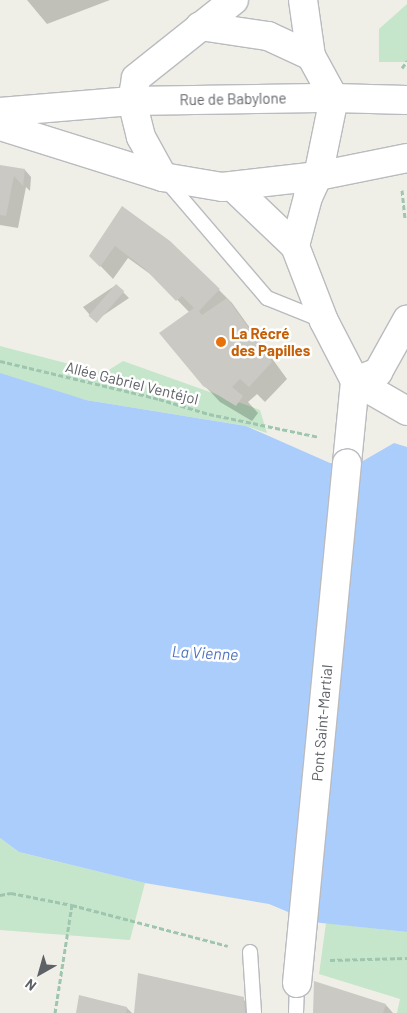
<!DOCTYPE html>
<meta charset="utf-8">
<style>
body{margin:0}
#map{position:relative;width:407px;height:1013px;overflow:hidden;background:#f0efe7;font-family:Barlow,sans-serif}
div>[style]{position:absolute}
.green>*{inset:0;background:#c5e6ca}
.water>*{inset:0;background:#abcdfb}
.shadow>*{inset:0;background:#0003}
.building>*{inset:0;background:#cbc9c4;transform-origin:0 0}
.path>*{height:3px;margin-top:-1.5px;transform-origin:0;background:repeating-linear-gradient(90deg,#9ec6af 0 5px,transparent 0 7.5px)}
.roads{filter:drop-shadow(1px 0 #b9bbbf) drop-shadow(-1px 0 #b9bbbf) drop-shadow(0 1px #b9bbbf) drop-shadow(0 -1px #b9bbbf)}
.lane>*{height:14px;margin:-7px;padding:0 7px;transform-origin:7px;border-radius:7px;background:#fff}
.street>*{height:28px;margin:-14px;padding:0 14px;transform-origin:14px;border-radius:14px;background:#fff}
.secondary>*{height:28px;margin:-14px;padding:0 14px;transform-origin:14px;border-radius:14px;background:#fff}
.bridges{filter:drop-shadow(1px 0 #b9bbbf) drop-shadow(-1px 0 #b9bbbf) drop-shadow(0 1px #b9bbbf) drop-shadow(0 -1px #b9bbbf)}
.street-bridge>*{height:28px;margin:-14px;padding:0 14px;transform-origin:14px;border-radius:14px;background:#fff}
.dots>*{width:14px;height:14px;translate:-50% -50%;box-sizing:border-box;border:2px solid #fff;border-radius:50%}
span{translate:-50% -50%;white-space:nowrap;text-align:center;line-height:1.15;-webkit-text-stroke:5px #fff;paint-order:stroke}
.street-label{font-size:15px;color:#5e6166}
.food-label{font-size:15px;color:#c56008;font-weight:700}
.left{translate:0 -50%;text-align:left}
.water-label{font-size:16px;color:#4e74bf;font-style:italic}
.north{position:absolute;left:15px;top:948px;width:50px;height:50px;-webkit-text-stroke:4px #fff;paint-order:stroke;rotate:218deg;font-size:14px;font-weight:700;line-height:20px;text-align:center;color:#5e6166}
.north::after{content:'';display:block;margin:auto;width:18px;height:22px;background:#5e6166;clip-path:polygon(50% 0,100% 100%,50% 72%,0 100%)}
</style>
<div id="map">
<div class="green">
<div style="clip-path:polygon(407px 4px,407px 62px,379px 62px,379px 29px)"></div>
<div style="clip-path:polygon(0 346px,104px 373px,123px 361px,260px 410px,267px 433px,246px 426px,86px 400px,0 377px)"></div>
<div style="clip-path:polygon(0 838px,19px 852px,145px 883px,130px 940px,0 930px)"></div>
<div style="clip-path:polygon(326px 923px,407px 932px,407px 1013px,397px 1013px,400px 999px,319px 974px)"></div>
</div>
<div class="water">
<div style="clip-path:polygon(0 373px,86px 400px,246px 426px,330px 463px,356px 465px,394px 443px,407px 447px,407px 932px,312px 922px,269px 904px,145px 883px,19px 852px,0 838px)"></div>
</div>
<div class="shadow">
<div style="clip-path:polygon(27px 0,110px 0,47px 24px)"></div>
<div style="clip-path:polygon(0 166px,25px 170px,31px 177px,30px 191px,26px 187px,18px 228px,0 225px)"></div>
<div style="clip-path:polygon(123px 208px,190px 261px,232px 303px,287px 379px,265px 402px,257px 394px,248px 402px,258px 413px,252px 421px,220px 402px,204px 385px,190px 313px,157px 279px,128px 258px,113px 279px,91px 256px)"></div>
<div style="clip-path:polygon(116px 285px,129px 298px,95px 321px,83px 307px)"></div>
<div style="clip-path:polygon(243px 999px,256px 1013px,136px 1013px)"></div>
<div style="clip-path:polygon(386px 1005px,393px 1013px,314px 1013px)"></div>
<div style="clip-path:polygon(127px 1008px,132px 1013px,77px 1013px)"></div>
</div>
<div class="building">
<div style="clip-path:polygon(0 165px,25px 169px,23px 186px,14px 176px,6px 216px,0 215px)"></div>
<div style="clip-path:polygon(122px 206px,170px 241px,220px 289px,199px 311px,202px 315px,227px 298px,267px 353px,272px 362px,249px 387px,240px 379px,232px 387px,243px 396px,236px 406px,203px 386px,159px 333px,194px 308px,182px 296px,176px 301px,144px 268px,115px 246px,100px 267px,89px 256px)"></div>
<div style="left:116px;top:284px;width:11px;height:42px;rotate:41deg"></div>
<div style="clip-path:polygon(138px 973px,244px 997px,245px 1013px,134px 1013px)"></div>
<div style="clip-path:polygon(314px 981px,386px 1004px,383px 1013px,313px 1013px)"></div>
<div style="clip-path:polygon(79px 995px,127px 1007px,126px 1013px,76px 1013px)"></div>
</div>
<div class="path">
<div style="left:402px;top:68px;width:9px;rotate:-54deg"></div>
<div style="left:402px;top:190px;width:29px;rotate:84deg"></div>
<div style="left:0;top:361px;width:163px;rotate:13.4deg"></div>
<div style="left:159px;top:399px;width:52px;rotate:16.7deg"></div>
<div style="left:209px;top:414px;width:112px;rotate:11.8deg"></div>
<div style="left:0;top:895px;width:11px;rotate:-10deg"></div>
<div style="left:11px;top:893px;width:62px;rotate:11.1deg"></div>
<div style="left:72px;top:905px;width:161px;rotate:14.7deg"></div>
<div style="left:330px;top:960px;width:77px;rotate:-1.5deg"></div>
<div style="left:55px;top:1013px;width:109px;rotate:-81.1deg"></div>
</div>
<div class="roads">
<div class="lane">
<div style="left:165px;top:179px;width:157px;rotate:49.4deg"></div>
<div style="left:267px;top:298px;width:61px;rotate:22deg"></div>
<div style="left:250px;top:952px;width:61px;rotate:86.2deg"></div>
<div style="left:296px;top:1013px;width:30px;rotate:-88deg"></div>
</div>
<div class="street">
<div style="left:232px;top:186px;width:87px;rotate:43.6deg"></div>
<div style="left:295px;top:246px;width:80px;rotate:68.9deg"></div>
<div style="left:324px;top:321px;width:68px;rotate:62.7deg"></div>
<div style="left:295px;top:246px;width:51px;rotate:-75.1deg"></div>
<div style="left:308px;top:197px;width:23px;rotate:-65deg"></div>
<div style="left:355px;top:381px;width:25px;rotate:-21deg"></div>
<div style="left:378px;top:372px;width:60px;rotate:-60.9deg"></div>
<div style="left:355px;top:381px;width:60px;rotate:30deg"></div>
<div style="left:347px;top:463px;width:82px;rotate:-84.4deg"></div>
</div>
<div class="secondary">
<div style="left:303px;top:0;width:57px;rotate:81.9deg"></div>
<div style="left:311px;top:56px;width:48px;rotate:61.3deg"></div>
<div style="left:200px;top:26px;width:69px;rotate:8.4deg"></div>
<div style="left:268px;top:36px;width:47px;rotate:24.9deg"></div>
<div style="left:0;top:112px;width:132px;rotate:-4.8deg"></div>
<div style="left:132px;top:101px;width:202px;rotate:-0.9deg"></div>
<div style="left:334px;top:98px;width:73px;rotate:1.6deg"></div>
<div style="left:0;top:126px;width:171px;rotate:17.4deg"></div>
<div style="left:163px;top:177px;width:60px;rotate:9.6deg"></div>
<div style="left:222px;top:187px;width:97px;rotate:-6.5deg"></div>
<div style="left:318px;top:176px;width:91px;rotate:-11.4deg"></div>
<div style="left:318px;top:176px;width:80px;rotate:-78.4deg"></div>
<div style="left:163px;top:177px;width:46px;rotate:-118.8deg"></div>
<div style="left:141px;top:137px;width:37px;rotate:-104deg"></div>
<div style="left:132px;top:101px;width:23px;rotate:-80deg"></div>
<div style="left:136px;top:78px;width:125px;rotate:-38.5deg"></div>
</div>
</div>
<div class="bridges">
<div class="street-bridge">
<div style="left:297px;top:983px;width:522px;rotate:-84.51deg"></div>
</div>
</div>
<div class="dots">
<div style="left:221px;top:342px;background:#e8710a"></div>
</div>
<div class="street-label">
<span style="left:233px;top:99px;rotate:-1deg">Rue de Babylone</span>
<span style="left:132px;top:383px;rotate:14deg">Allée Gabriel Ventéjol</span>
<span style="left:322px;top:723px;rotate:-85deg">Pont Saint-Martial</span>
</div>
<div class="food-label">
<span class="left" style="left:231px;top:342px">La Récré<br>des Papilles</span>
</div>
<div class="water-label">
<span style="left:205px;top:653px;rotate:3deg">La Vienne</span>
</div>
<div class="north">N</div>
</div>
